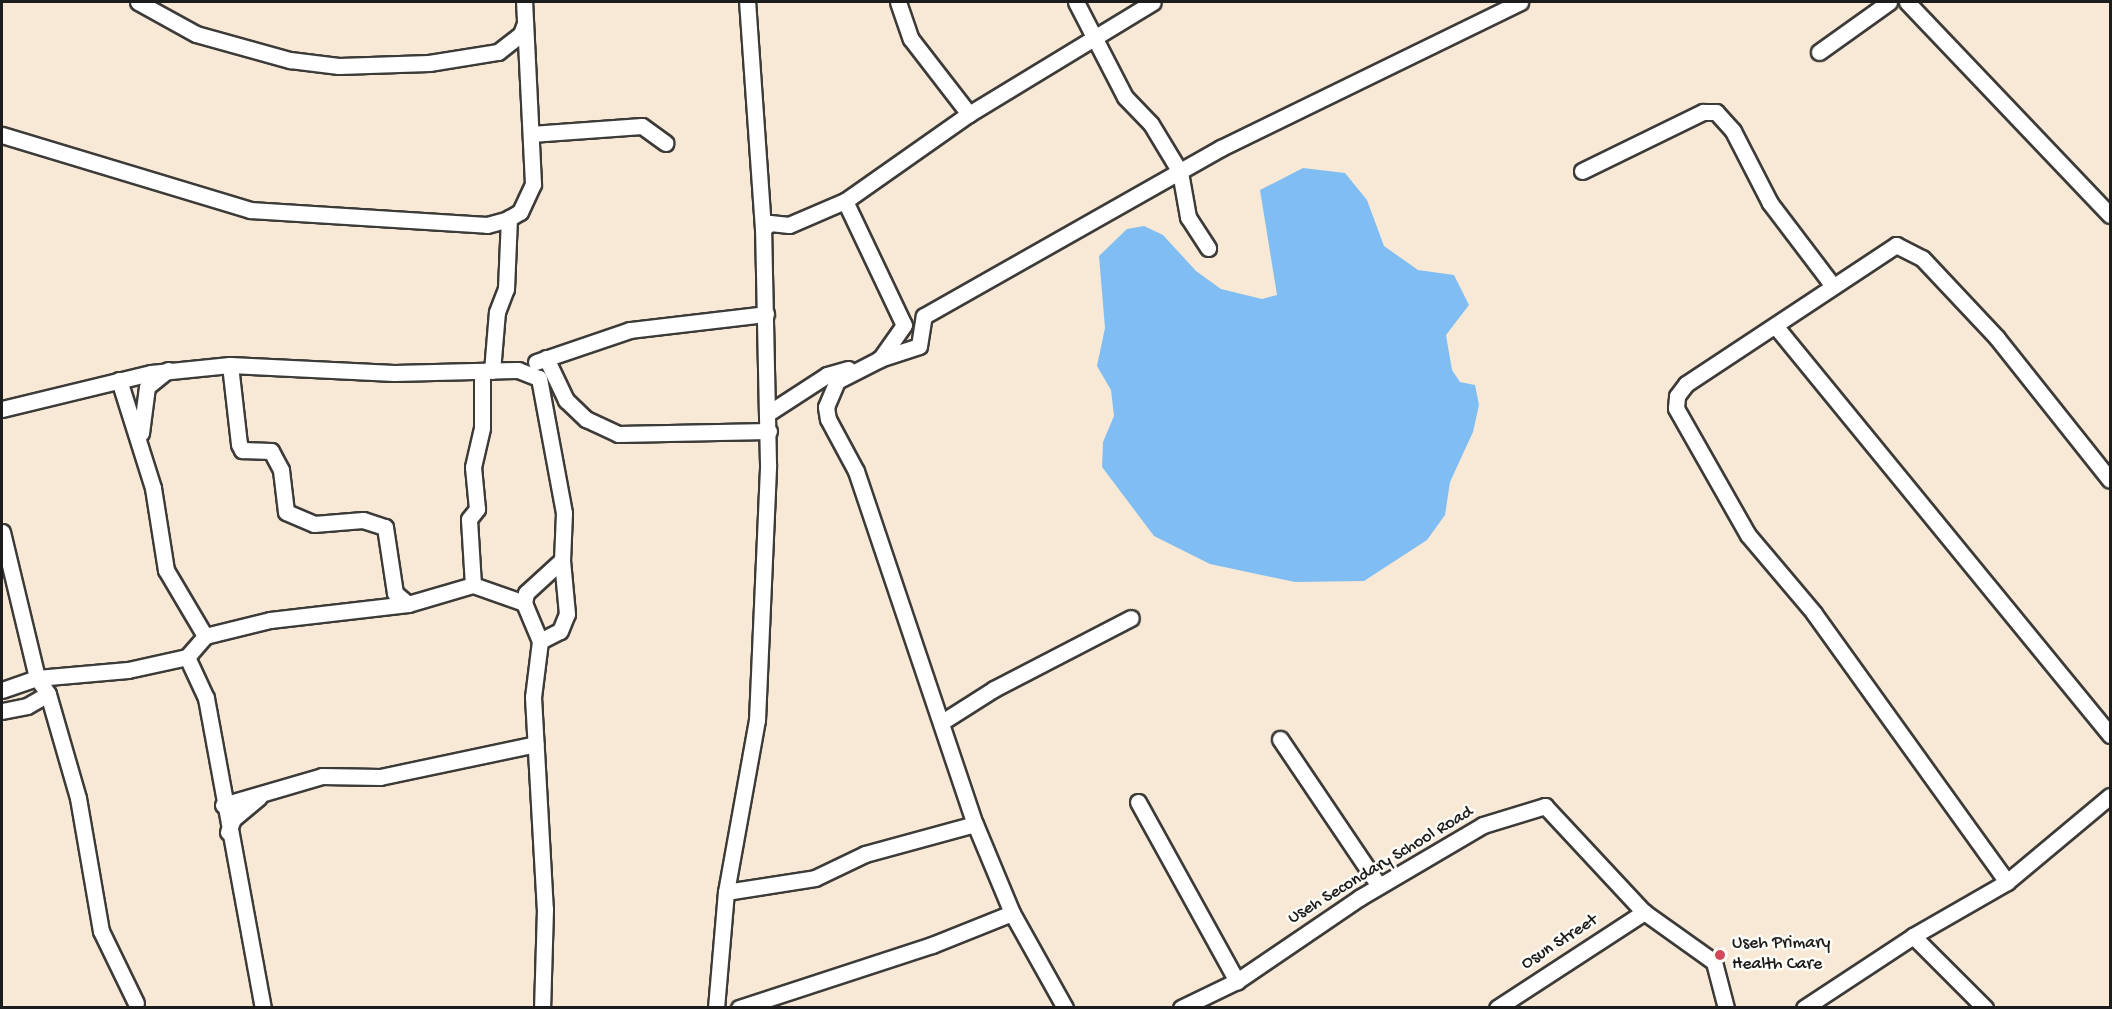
<!DOCTYPE html>
<style>
body{margin:0}
#map{position:relative;width:2112px;height:1009px;overflow:hidden;background:#f8e9d7;font-family:"Gochi Hand",sans-serif}
div>[style]{position:absolute}
.water>*{inset:0;background:#7fbdf3}
.roads{filter:drop-shadow(2px 0 #3d3b38) drop-shadow(-2px 0 #3d3b38) drop-shadow(0 2px #3d3b38) drop-shadow(0 -2px #3d3b38)}
.street>*{height:15px;margin:-7.5px;padding:0 7.5px;transform-origin:7.5px;border-radius:7.5px;background:#fff}
.dots>*{width:16px;height:16px;translate:-50% -50%;box-sizing:border-box;border:3px solid #fdfcf7;border-radius:50%}
span{translate:-50% -50%;white-space:nowrap;text-align:center;line-height:1.15;-webkit-text-stroke:5px #fdfcf7;paint-order:stroke}
.street-label{font-size:18px;color:#1c1c1c}
.poi-label{font-size:18px;color:#1c1c1c}
.left{translate:0 -50%;text-align:left}
.frame{position:absolute;inset:0;border:3px solid #1c1c1c;pointer-events:none}
</style>
<div id="map">
<div class="water">
<div style="clip-path:polygon(1303px 168px,1345px 173px,1367px 200px,1384px 246px,1418px 270px,1454px 275px,1469px 305px,1446px 335px,1452px 370px,1460px 382px,1475px 385px,1479px 405px,1473px 432px,1450px 482px,1445px 515px,1427px 540px,1364px 581px,1295px 582px,1210px 564px,1154px 536px,1102px 467px,1103px 442px,1114px 416px,1111px 390px,1097px 366px,1105px 328px,1099px 256px,1127px 229px,1144px 226px,1163px 235px,1196px 271px,1221px 289px,1262px 299px,1277px 295px,1260px 190px)"></div>
</div>
<div class="roads">
<div class="street">
<div style="left:138px;top:2px;width:66px;rotate:28.9deg"></div>
<div style="left:196px;top:34px;width:98px;rotate:15.5deg"></div>
<div style="left:290px;top:60px;width:49px;rotate:7deg"></div>
<div style="left:339px;top:66px;width:90px;rotate:-1.9deg"></div>
<div style="left:429px;top:63px;width:70px;rotate:-9.1deg"></div>
<div style="left:498px;top:52px;width:29px;rotate:-38deg"></div>
<div style="left:521px;top:34px;width:12px;rotate:-70deg"></div>
<div style="left:898px;top:2px;width:39px;rotate:71deg"></div>
<div style="left:911px;top:39px;width:95px;rotate:52.3deg"></div>
<div style="left:1076px;top:2px;width:107px;rotate:62.7deg"></div>
<div style="left:1125px;top:97px;width:37px;rotate:46deg"></div>
<div style="left:1151px;top:124px;width:56px;rotate:58.9deg"></div>
<div style="left:1180px;top:172px;width:46px;rotate:79.9deg"></div>
<div style="left:1188px;top:217px;width:37px;rotate:57deg"></div>
<div style="left:1907px;top:2px;width:294px;rotate:46.4deg"></div>
<div style="left:1819px;top:52px;width:86px;rotate:-35.5deg"></div>
<div style="left:531px;top:134px;width:111px;rotate:-4.1deg"></div>
<div style="left:642px;top:126px;width:29px;rotate:36deg"></div>
<div style="left:2px;top:135px;width:259px;rotate:16.8deg"></div>
<div style="left:250px;top:210px;width:237px;rotate:3.6deg"></div>
<div style="left:487px;top:225px;width:20px;rotate:-15deg"></div>
<div style="left:506px;top:220px;width:16px;rotate:-30deg"></div>
<div style="left:520px;top:212px;width:31px;rotate:-65deg"></div>
<div style="left:533px;top:184px;width:182px;rotate:-92.8deg"></div>
<div style="left:1582px;top:171px;width:135px;rotate:-26deg"></div>
<div style="left:1703px;top:112px;width:13px"></div>
<div style="left:1716px;top:112px;width:25px;rotate:48deg"></div>
<div style="left:1733px;top:131px;width:81px;rotate:62.8deg"></div>
<div style="left:1770px;top:203px;width:104px;rotate:52.8deg"></div>
<div style="left:845px;top:201px;width:137px;rotate:64.6deg"></div>
<div style="left:904px;top:325px;width:42px;rotate:125.2deg"></div>
<div style="left:880px;top:359px;width:48px;rotate:152.9deg"></div>
<div style="left:837px;top:381px;width:28px;rotate:113deg"></div>
<div style="left:826px;top:407px;width:12px;rotate:81deg"></div>
<div style="left:828px;top:419px;width:59px;rotate:61.7deg"></div>
<div style="left:856px;top:471px;width:373px;rotate:71.4deg"></div>
<div style="left:975px;top:824px;width:96px;rotate:67.4deg"></div>
<div style="left:1012px;top:913px;width:109px;rotate:60.8deg"></div>
<div style="left:763px;top:229px;width:9px;rotate:-41deg"></div>
<div style="left:770px;top:223px;width:19px;rotate:6deg"></div>
<div style="left:789px;top:225px;width:61px;rotate:-23.2deg"></div>
<div style="left:845px;top:201px;width:151px;rotate:-35.1deg"></div>
<div style="left:969px;top:114px;width:215px;rotate:-31.3deg"></div>
<div style="left:1777px;top:328px;width:526px;rotate:50.71deg"></div>
<div style="left:546px;top:358px;width:47px;rotate:64.5deg"></div>
<div style="left:566px;top:400px;width:28px;rotate:44deg"></div>
<div style="left:586px;top:419px;width:35px;rotate:25deg"></div>
<div style="left:618px;top:434px;width:151px;rotate:-1.1deg"></div>
<div style="left:879px;top:359px;width:42px;rotate:-18deg"></div>
<div style="left:919px;top:346px;width:30px;rotate:-81deg"></div>
<div style="left:924px;top:316px;width:341px;rotate:-29.5deg"></div>
<div style="left:1221px;top:148px;width:333px;rotate:-26deg"></div>
<div style="left:536px;top:362px;width:99px;rotate:-18.8deg"></div>
<div style="left:630px;top:330px;width:137px;rotate:-6.7deg"></div>
<div style="left:230px;top:365px;width:80px;rotate:83.5deg"></div>
<div style="left:239px;top:444px;width:7px;rotate:63deg"></div>
<div style="left:242px;top:450px;width:29px;rotate:2deg"></div>
<div style="left:271px;top:451px;width:21px;rotate:62deg"></div>
<div style="left:281px;top:470px;width:42px;rotate:83.2deg"></div>
<div style="left:286px;top:512px;width:30px;rotate:23deg"></div>
<div style="left:314px;top:524px;width:49px;rotate:-4.7deg"></div>
<div style="left:363px;top:520px;width:23px;rotate:18deg"></div>
<div style="left:385px;top:527px;width:67px;rotate:81.4deg"></div>
<div style="left:395px;top:593px;width:17px;rotate:40deg"></div>
<div style="left:492px;top:371px;width:59px;rotate:-85.2deg"></div>
<div style="left:497px;top:312px;width:25px;rotate:-69deg"></div>
<div style="left:506px;top:289px;width:71px;rotate:-87.6deg"></div>
<div style="left:119px;top:380px;width:113px;rotate:72.5deg"></div>
<div style="left:153px;top:488px;width:83px;rotate:81deg"></div>
<div style="left:166px;top:570px;width:77px;rotate:59.4deg"></div>
<div style="left:2px;top:409px;width:153px;rotate:-13.6deg"></div>
<div style="left:151px;top:373px;width:79px;rotate:-5.8deg"></div>
<div style="left:230px;top:365px;width:164px;rotate:2.8deg"></div>
<div style="left:394px;top:373px;width:124px;rotate:-1.4deg"></div>
<div style="left:518px;top:370px;width:22px;rotate:21deg"></div>
<div style="left:539px;top:378px;width:137px;rotate:79.5deg"></div>
<div style="left:564px;top:513px;width:47px;rotate:92.4deg"></div>
<div style="left:562px;top:560px;width:49px;rotate:137.5deg"></div>
<div style="left:526px;top:593px;width:10px;rotate:101deg"></div>
<div style="left:524px;top:603px;width:41px;rotate:67.2deg"></div>
<div style="left:540px;top:641px;width:56px;rotate:97.1deg"></div>
<div style="left:533px;top:697px;width:212px;rotate:86.8deg"></div>
<div style="left:545px;top:909px;width:99px;rotate:91.7deg"></div>
<div style="left:770px;top:412px;width:68px;rotate:-33deg"></div>
<div style="left:827px;top:375px;width:22px;rotate:-16deg"></div>
<div style="left:141px;top:433px;width:46px;rotate:-82.6deg"></div>
<div style="left:147px;top:387px;width:27px;rotate:-39deg"></div>
<div style="left:2px;top:532px;width:150px;rotate:76.5deg"></div>
<div style="left:37px;top:678px;width:19px;rotate:55deg"></div>
<div style="left:48px;top:694px;width:108px;rotate:73.9deg"></div>
<div style="left:78px;top:798px;width:135px;rotate:80.2deg"></div>
<div style="left:101px;top:931px;width:80px;rotate:64.1deg"></div>
<div style="left:473px;top:585px;width:66px;rotate:-93.5deg"></div>
<div style="left:469px;top:519px;width:13px;rotate:-51deg"></div>
<div style="left:477px;top:509px;width:42px;rotate:-95.4deg"></div>
<div style="left:473px;top:467px;width:40px;rotate:-77deg"></div>
<div style="left:482px;top:428px;width:57px;rotate:-90deg"></div>
<div style="left:540px;top:641px;width:22px;rotate:-27deg"></div>
<div style="left:560px;top:631px;width:18px;rotate:-68deg"></div>
<div style="left:567px;top:614px;width:54px;rotate:-95.3deg"></div>
<div style="left:187px;top:657px;width:28px;rotate:-49deg"></div>
<div style="left:205px;top:636px;width:67px;rotate:-13.8deg"></div>
<div style="left:270px;top:620px;width:139px;rotate:-6.6deg"></div>
<div style="left:408px;top:604px;width:68px;rotate:-16.3deg"></div>
<div style="left:473px;top:585px;width:54px;rotate:19.4deg"></div>
<div style="left:2px;top:690px;width:37px;rotate:-19deg"></div>
<div style="left:37px;top:678px;width:91px;rotate:-5deg"></div>
<div style="left:128px;top:670px;width:60px;rotate:-12.4deg"></div>
<div style="left:187px;top:657px;width:45px;rotate:65.1deg"></div>
<div style="left:206px;top:698px;width:315px;rotate:79.6deg"></div>
<div style="left:2px;top:711px;width:25px;rotate:-11deg"></div>
<div style="left:27px;top:706px;width:24px;rotate:-30deg"></div>
<div style="left:942px;top:722px;width:62px;rotate:-32.4deg"></div>
<div style="left:994px;top:689px;width:154px;rotate:-27.4deg"></div>
<div style="left:1280px;top:739px;width:177px;rotate:56deg"></div>
<div style="left:1138px;top:802px;width:205px;rotate:61.1deg"></div>
<div style="left:223px;top:805px;width:103px;rotate:-16.3deg"></div>
<div style="left:322px;top:776px;width:58px;rotate:1deg"></div>
<div style="left:380px;top:777px;width:159px;rotate:-11.9deg"></div>
<div style="left:228px;top:832px;width:14px;rotate:-69deg"></div>
<div style="left:233px;top:819px;width:34px;rotate:-40deg"></div>
<div style="left:2007px;top:882px;width:331px;rotate:-125.7deg"></div>
<div style="left:1814px;top:613px;width:102px;rotate:-130.2deg"></div>
<div style="left:1748px;top:535px;width:146px;rotate:-119.6deg"></div>
<div style="left:1676px;top:408px;width:12px;rotate:-85deg"></div>
<div style="left:1677px;top:396px;width:15px;rotate:-53deg"></div>
<div style="left:1686px;top:384px;width:252px;rotate:-33.5deg"></div>
<div style="left:1896px;top:245px;width:29px;rotate:27deg"></div>
<div style="left:1922px;top:258px;width:110px;rotate:46.8deg"></div>
<div style="left:1997px;top:338px;width:181px;rotate:51.5deg"></div>
<div style="left:726px;top:892px;width:90px;rotate:-8.9deg"></div>
<div style="left:815px;top:878px;width:55px;rotate:-25.6deg"></div>
<div style="left:865px;top:854px;width:114px;rotate:-15.3deg"></div>
<div style="left:1913px;top:936px;width:108px;rotate:-29.9deg"></div>
<div style="left:2007px;top:882px;width:134px;rotate:-39.9deg"></div>
<div style="left:716px;top:1008px;width:116px;rotate:-85.1deg"></div>
<div style="left:726px;top:892px;width:175px;rotate:-79.8deg"></div>
<div style="left:757px;top:720px;width:256px;rotate:-87.5deg"></div>
<div style="left:768px;top:464px;width:235px;rotate:-91.2deg"></div>
<div style="left:763px;top:229px;width:228px;rotate:-94deg"></div>
<div style="left:739px;top:1008px;width:203px;rotate:-18.1deg"></div>
<div style="left:932px;top:945px;width:86px;rotate:-21.8deg"></div>
<div style="left:1181px;top:1008px;width:62px;rotate:-25.7deg"></div>
<div style="left:1237px;top:981px;width:148px;rotate:-34.2deg"></div>
<div style="left:1359px;top:898px;width:144px;rotate:-30.5deg"></div>
<div style="left:1483px;top:825px;width:65px;rotate:-17deg"></div>
<div style="left:1545px;top:806px;width:145px;rotate:47deg"></div>
<div style="left:1644px;top:912px;width:86px;rotate:35.5deg"></div>
<div style="left:1714px;top:962px;width:48px;rotate:75.4deg"></div>
<div style="left:1497px;top:1008px;width:176px;rotate:-33.1deg"></div>
<div style="left:1804px;top:1008px;width:131px;rotate:-33.4deg"></div>
<div style="left:1913px;top:936px;width:102px;rotate:45deg"></div>
</div>
</div>
<div class="dots">
<div style="left:1720px;top:955px;background:#d1495b"></div>
</div>
<div class="street-label">
<span style="left:1381px;top:866px;rotate:-31deg">Useh Secondary School Road</span>
<span style="left:1560px;top:943px;rotate:-33deg">Osun Street</span>
</div>
<div class="poi-label">
<span class="left" style="left:1732px;top:955px">Useh Primary<br>Health Care</span>
</div>
<div class="frame"></div>
</div>
